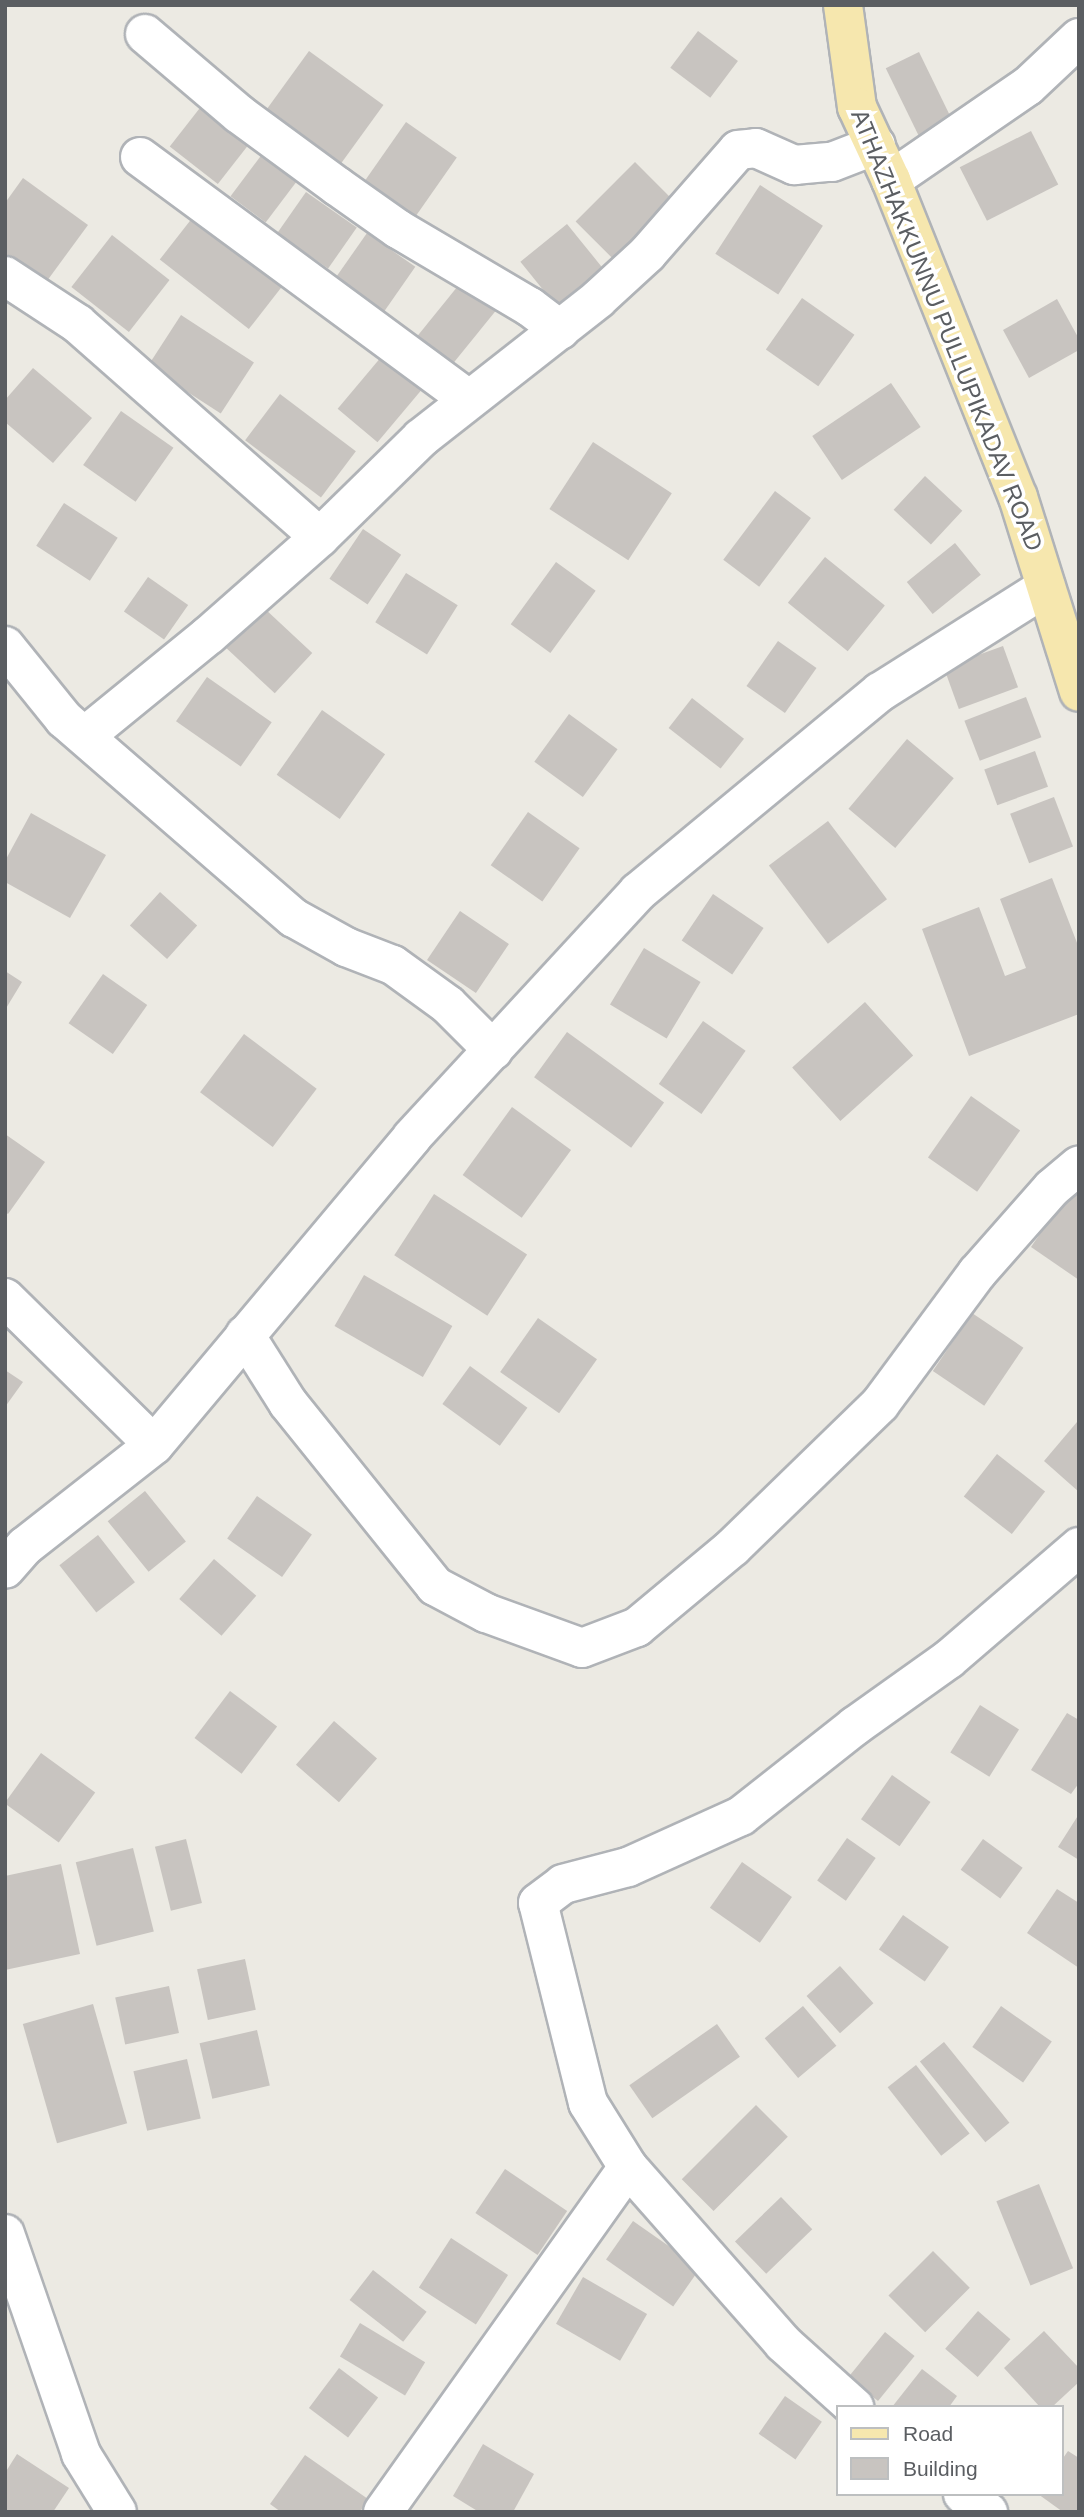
<!DOCTYPE html>
<style>
body{margin:0}
#map{position:relative;width:1084px;height:2517px;overflow:hidden;background:#eceae3;font-family:Arial,sans-serif}
div>[style]{position:absolute}
.building>*{inset:0;background:#c8c4c0;transform-origin:0 0}
.roads{filter:drop-shadow(2px 0 #b0b3b7) drop-shadow(-2px 0 #b0b3b7) drop-shadow(0 2px #b0b3b7) drop-shadow(0 -2px #b0b3b7)}
.minor>*{height:38px;margin:-19px;padding:0 19px;transform-origin:19px;border-radius:19px;background:#fff}
.major>*{height:38px;margin:-19px;padding:0 19px;transform-origin:19px;border-radius:19px;background:#f6e7ae}
span{translate:-50% -50%;white-space:nowrap;text-align:center;line-height:1.15;-webkit-text-stroke:7px #fff;paint-order:stroke}
.street-label{font-size:24px;color:#5b5e62}
.frame{position:absolute;inset:0;border:7px solid #5b5e62;pointer-events:none}
.legend{position:absolute;left:836px;top:2405px;width:228px;height:91px;box-sizing:border-box;background:#fff;border:2px solid #bdbfc0;margin:0;padding:9px 12px;list-style:none;font-size:21px;color:#5b5e62}
.legend li{display:flex;align-items:center;gap:14px;height:35px}
.legend b{width:35px;border:2px solid #bdbfc0}
</style>
<div id="map">
<div class="building">
<div style="left:698px;top:31px;width:50px;height:46px;rotate:37deg"></div>
<div style="left:309px;top:51px;width:92px;height:83px;rotate:36deg"></div>
<div style="left:919px;top:52px;width:85px;height:37px;rotate:64deg"></div>
<div style="left:203px;top:104px;width:61px;height:54px;rotate:38deg"></div>
<div style="left:406px;top:122px;width:62px;height:79px;rotate:35deg"></div>
<div style="left:1031px;top:131px;width:60px;height:80px;rotate:63deg"></div>
<div style="left:263px;top:153px;width:44px;height:54px;rotate:37deg"></div>
<div style="left:635px;top:162px;width:61px;height:84px;rotate:45deg"></div>
<div style="clip-path:polygon(23px 178px,88px 225px,44px 285px,5px 257px,5px 203px)"></div>
<div style="left:760px;top:185px;width:75px;height:82px;rotate:33deg"></div>
<div style="left:306px;top:192px;width:62px;height:50px;rotate:35deg"></div>
<div style="left:193px;top:217px;width:113px;height:54px;rotate:38deg"></div>
<div style="left:567px;top:224px;width:65px;height:60px;rotate:51deg"></div>
<div style="left:367px;top:233px;width:59px;height:55px;rotate:35deg"></div>
<div style="left:112px;top:235px;width:73px;height:66px;rotate:38deg"></div>
<div style="left:462px;top:281px;width:45px;height:75px;rotate:39deg"></div>
<div style="left:802px;top:298px;width:64px;height:63px;rotate:35deg"></div>
<div style="clip-path:polygon(1057px 299px,1079px 339px,1079px 350px,1029px 378px,1003px 330px)"></div>
<div style="left:181px;top:315px;width:87px;height:61px;rotate:33deg"></div>
<div style="left:382px;top:356px;width:52px;height:69px;rotate:40deg"></div>
<div style="clip-path:polygon(33px 368px,92px 418px,53px 463px,5px 422px,5px 400px)"></div>
<div style="left:891px;top:383px;width:53px;height:95px;rotate:56deg"></div>
<div style="left:280px;top:394px;width:95px;height:58px;rotate:37deg"></div>
<div style="left:121px;top:411px;width:64px;height:66px;rotate:35deg"></div>
<div style="left:593px;top:442px;width:94px;height:80px;rotate:33deg"></div>
<div style="left:925px;top:476px;width:51px;height:46px;rotate:43deg"></div>
<div style="left:775px;top:491px;width:45px;height:86px;rotate:37deg"></div>
<div style="left:64px;top:503px;width:64px;height:51px;rotate:33deg"></div>
<div style="left:363px;top:529px;width:46px;height:60px;rotate:34deg"></div>
<div style="left:955px;top:543px;width:41px;height:62px;rotate:51deg"></div>
<div style="left:825px;top:557px;width:77px;height:59px;rotate:39deg"></div>
<div style="left:556px;top:562px;width:49px;height:77px;rotate:36deg"></div>
<div style="left:406px;top:573px;width:61px;height:58px;rotate:32deg"></div>
<div style="left:148px;top:577px;width:49px;height:42px;rotate:35deg"></div>
<div style="left:264px;top:608px;width:66px;height:55px;rotate:43deg"></div>
<div style="left:778px;top:641px;width:47px;height:55px;rotate:35deg"></div>
<div style="left:1003px;top:646px;width:44px;height:63px;rotate:70deg"></div>
<div style="left:207px;top:677px;width:79px;height:54px;rotate:35deg"></div>
<div style="left:1026px;top:697px;width:43px;height:66px;rotate:69deg"></div>
<div style="left:692px;top:698px;width:66px;height:38px;rotate:38deg"></div>
<div style="left:322px;top:710px;width:77px;height:79px;rotate:35deg"></div>
<div style="left:569px;top:714px;width:60px;height:59px;rotate:36deg"></div>
<div style="left:907px;top:739px;width:61px;height:91px;rotate:40deg"></div>
<div style="left:1035px;top:751px;width:38px;height:54px;rotate:70deg"></div>
<div style="left:1054px;top:797px;width:53px;height:47px;rotate:69deg"></div>
<div style="left:528px;top:812px;width:63px;height:65px;rotate:35deg"></div>
<div style="clip-path:polygon(31px 813px,106px 855px,70px 918px,5px 882px,5px 861px)"></div>
<div style="left:828px;top:821px;width:98px;height:74px;rotate:53deg"></div>
<div style="clip-path:polygon(1052px 878px,1079px 948px,1079px 1014px,969px 1056px,922px 929px,979px 907px,1005px 976px,1026px 968px,1000px 899px)"></div>
<div style="left:160px;top:892px;width:50px;height:45px;rotate:42deg"></div>
<div style="left:713px;top:894px;width:61px;height:56px;rotate:34deg"></div>
<div style="left:460px;top:911px;width:59px;height:59px;rotate:34deg"></div>
<div style="left:644px;top:948px;width:66px;height:66px;rotate:31deg"></div>
<div style="clip-path:polygon(5px 971px,22px 982px,5px 1010px)"></div>
<div style="left:103px;top:974px;width:54px;height:60px;rotate:35deg"></div>
<div style="left:865px;top:1002px;width:72px;height:98px;rotate:48deg"></div>
<div style="left:703px;top:1021px;width:52px;height:77px;rotate:35deg"></div>
<div style="left:567px;top:1032px;width:120px;height:56px;rotate:36deg"></div>
<div style="left:244px;top:1034px;width:91px;height:73px;rotate:37deg"></div>
<div style="left:971px;top:1096px;width:60px;height:75px;rotate:35deg"></div>
<div style="left:512px;top:1107px;width:73px;height:84px;rotate:36deg"></div>
<div style="clip-path:polygon(5px 1134px,45px 1162px,8px 1214px,5px 1212px)"></div>
<div style="clip-path:polygon(1071px 1188px,1079px 1193px,1079px 1280px,1031px 1247px)"></div>
<div style="left:434px;top:1194px;width:111px;height:73px;rotate:33deg"></div>
<div style="left:364px;top:1275px;width:102px;height:59px;rotate:30deg"></div>
<div style="left:972px;top:1313px;width:62px;height:70px;rotate:34deg"></div>
<div style="left:538px;top:1318px;width:72px;height:66px;rotate:35deg"></div>
<div style="left:470px;top:1366px;width:71px;height:47px;rotate:36deg"></div>
<div style="clip-path:polygon(5px 1370px,23px 1382px,5px 1407px)"></div>
<div style="clip-path:polygon(1077px 1422px,1079px 1424px,1079px 1492px,1044px 1461px)"></div>
<div style="left:997px;top:1454px;width:61px;height:54px;rotate:38deg"></div>
<div style="left:145px;top:1491px;width:65px;height:48px;rotate:51deg"></div>
<div style="left:257px;top:1496px;width:67px;height:52px;rotate:35deg"></div>
<div style="left:98px;top:1535px;width:60px;height:49px;rotate:52deg"></div>
<div style="left:214px;top:1559px;width:56px;height:53px;rotate:41deg"></div>
<div style="left:230px;top:1691px;width:59px;height:59px;rotate:37deg"></div>
<div style="left:980px;top:1705px;width:46px;height:56px;rotate:32deg"></div>
<div style="clip-path:polygon(1067px 1713px,1079px 1720px,1079px 1783px,1071px 1794px,1031px 1770px)"></div>
<div style="left:334px;top:1721px;width:57px;height:58px;rotate:41deg"></div>
<div style="left:41px;top:1753px;width:67px;height:62px;rotate:36deg"></div>
<div style="left:892px;top:1775px;width:47px;height:54px;rotate:35deg"></div>
<div style="clip-path:polygon(1079px 1814px,1079px 1860px,1058px 1847px)"></div>
<div style="left:847px;top:1838px;width:35px;height:52px;rotate:35deg"></div>
<div style="left:186px;top:1839px;width:66px;height:32px;rotate:76deg"></div>
<div style="left:983px;top:1839px;width:49px;height:38px;rotate:36deg"></div>
<div style="left:133px;top:1848px;width:86px;height:59px;rotate:76deg"></div>
<div style="left:742px;top:1862px;width:61px;height:56px;rotate:35deg"></div>
<div style="clip-path:polygon(61px 1864px,80px 1954px,5px 1970px,5px 1876px)"></div>
<div style="clip-path:polygon(1057px 1889px,1079px 1903px,1079px 1968px,1027px 1933px)"></div>
<div style="left:903px;top:1915px;width:56px;height:42px;rotate:35deg"></div>
<div style="left:245px;top:1959px;width:52px;height:49px;rotate:78deg"></div>
<div style="left:840px;top:1966px;width:50px;height:45px;rotate:48deg"></div>
<div style="left:169px;top:1986px;width:48px;height:55px;rotate:78deg"></div>
<div style="left:93px;top:2004px;width:124px;height:73px;rotate:74deg"></div>
<div style="left:803px;top:2006px;width:52px;height:50px;rotate:50deg"></div>
<div style="left:1001px;top:2006px;width:62px;height:50px;rotate:35deg"></div>
<div style="left:717px;top:2024px;width:40px;height:107px;rotate:55deg"></div>
<div style="left:257px;top:2030px;width:57px;height:59px;rotate:77deg"></div>
<div style="left:944px;top:2042px;width:104px;height:31px;rotate:51deg"></div>
<div style="left:187px;top:2059px;width:61px;height:55px;rotate:77deg"></div>
<div style="left:916px;top:2065px;width:87px;height:36px;rotate:52deg"></div>
<div style="left:756px;top:2105px;width:45px;height:105px;rotate:45deg"></div>
<div style="left:505px;top:2169px;width:75px;height:53px;rotate:34deg"></div>
<div style="left:1039px;top:2184px;width:91px;height:46px;rotate:68deg"></div>
<div style="left:781px;top:2197px;width:45px;height:64px;rotate:46deg"></div>
<div style="left:633px;top:2221px;width:82px;height:47px;rotate:35deg"></div>
<div style="left:451px;top:2238px;width:68px;height:59px;rotate:33deg"></div>
<div style="left:933px;top:2251px;width:52px;height:63px;rotate:45deg"></div>
<div style="left:373px;top:2270px;width:68px;height:38px;rotate:38deg"></div>
<div style="left:583px;top:2277px;width:74px;height:54px;rotate:30deg"></div>
<div style="left:978px;top:2311px;width:43px;height:50px;rotate:41deg"></div>
<div style="left:360px;top:2323px;width:76px;height:39px;rotate:31deg"></div>
<div style="clip-path:polygon(1044px 2331px,1079px 2368px,1079px 2382px,1052px 2407px,1040px 2407px,1004px 2368px)"></div>
<div style="left:885px;top:2332px;width:38px;height:58px;rotate:39deg"></div>
<div style="left:339px;top:2368px;width:49px;height:50px;rotate:37deg"></div>
<div style="clip-path:polygon(922px 2369px,957px 2396px,949px 2407px,892px 2407px)"></div>
<div style="left:785px;top:2396px;width:45px;height:46px;rotate:35deg"></div>
<div style="clip-path:polygon(483px 2444px,534px 2474px,513px 2512px,479px 2512px,453px 2496px)"></div>
<div style="clip-path:polygon(1068px 2451px,1079px 2458px,1079px 2512px,1063px 2512px,1038px 2494px,1061px 2494px,1061px 2461px)"></div>
<div style="clip-path:polygon(17px 2454px,69px 2488px,53px 2512px,5px 2512px,5px 2473px)"></div>
<div style="clip-path:polygon(305px 2455px,368px 2499px,360px 2512px,281px 2512px,270px 2504px)"></div>
</div>
<div class="roads">
<div class="minor">
<div style="left:145px;top:34px;width:123px;rotate:40.4deg"></div>
<div style="left:239px;top:114px;width:122px;rotate:36.3deg"></div>
<div style="left:337px;top:186px;width:75px;rotate:35.2deg"></div>
<div style="left:398px;top:229px;width:153px;rotate:30.6deg"></div>
<div style="left:530px;top:307px;width:38px;rotate:37deg"></div>
<div style="left:140px;top:157px;width:406px;rotate:36.4deg"></div>
<div style="left:891px;top:180px;width:166px;rotate:-34.5deg"></div>
<div style="left:1028px;top:86px;width:70px;rotate:-43.3deg"></div>
<div style="left:5px;top:276px;width:87px;rotate:33.3deg"></div>
<div style="left:78px;top:324px;width:322px;rotate:41.4deg"></div>
<div style="left:5px;top:646px;width:94px;rotate:51.1deg"></div>
<div style="left:64px;top:719px;width:304px;rotate:40.9deg"></div>
<div style="left:294px;top:918px;width:60px;rotate:29.1deg"></div>
<div style="left:346px;top:947px;width:50px;rotate:21deg"></div>
<div style="left:393px;top:965px;width:68px;rotate:36deg"></div>
<div style="left:448px;top:1005px;width:64px;rotate:45deg"></div>
<div style="left:85px;top:736px;width:160px;rotate:-39.2deg"></div>
<div style="left:209px;top:635px;width:148px;rotate:-41.4deg"></div>
<div style="left:320px;top:537px;width:141px;rotate:-44.4deg"></div>
<div style="left:421px;top:438px;width:225px;rotate:-38.1deg"></div>
<div style="left:598px;top:299px;width:67px;rotate:-42.6deg"></div>
<div style="left:647px;top:254px;width:138px;rotate:-48.8deg"></div>
<div style="left:738px;top:150px;width:18px;rotate:-6deg"></div>
<div style="left:756px;top:148px;width:42px;rotate:24.1deg"></div>
<div style="left:794px;top:165px;width:38px;rotate:-5deg"></div>
<div style="left:832px;top:162px;width:47px;rotate:-21.1deg"></div>
<div style="left:5px;top:1298px;width:209px;rotate:44.6deg"></div>
<div style="left:154px;top:1445px;width:164px;rotate:141.9deg"></div>
<div style="left:25px;top:1546px;width:30px;rotate:131deg"></div>
<div style="left:245px;top:1335px;width:80px;rotate:57.7deg"></div>
<div style="left:288px;top:1403px;width:235px;rotate:51.2deg"></div>
<div style="left:435px;top:1586px;width:58px;rotate:27.9deg"></div>
<div style="left:486px;top:1613px;width:102px;rotate:20deg"></div>
<div style="left:582px;top:1648px;width:59px;rotate:-20.9deg"></div>
<div style="left:637px;top:1627px;width:125px;rotate:-39.8deg"></div>
<div style="left:733px;top:1547px;width:205px;rotate:-44.2deg"></div>
<div style="left:880px;top:1404px;width:163px;rotate:-53.5deg"></div>
<div style="left:977px;top:1273px;width:113px;rotate:-48.6deg"></div>
<div style="left:1052px;top:1188px;width:35px;rotate:-40deg"></div>
<div style="left:154px;top:1445px;width:402px;rotate:-50deg"></div>
<div style="left:412px;top:1137px;width:333px;rotate:-47.3deg"></div>
<div style="left:638px;top:892px;width:314px;rotate:-39.6deg"></div>
<div style="left:880px;top:692px;width:196px;rotate:-32.3deg"></div>
<div style="left:628px;top:2167px;width:235px;rotate:48.6deg"></div>
<div style="left:783px;top:2343px;width:96px;rotate:42deg"></div>
<div style="left:5px;top:2234px;width:233px;rotate:70.9deg"></div>
<div style="left:81px;top:2454px;width:68px;rotate:58.2deg"></div>
<div style="left:963px;top:2494px;width:31px;rotate:36deg"></div>
<div style="left:383px;top:2512px;width:423px;rotate:-54.6deg"></div>
<div style="left:628px;top:2167px;width:75px;rotate:-122deg"></div>
<div style="left:588px;top:2103px;width:206px;rotate:-104deg"></div>
<div style="left:538px;top:1903px;width:31px;rotate:-37deg"></div>
<div style="left:563px;top:1884px;width:67px;rotate:-14.7deg"></div>
<div style="left:628px;top:1867px;width:124px;rotate:-24.3deg"></div>
<div style="left:741px;top:1816px;width:145px;rotate:-38.3deg"></div>
<div style="left:855px;top:1726px;width:115px;rotate:-35.5deg"></div>
<div style="left:949px;top:1659px;width:172px;rotate:-40.7deg"></div>
</div>
<div class="major">
<div style="left:843px;top:5px;width:103px;rotate:82.2deg"></div>
<div style="left:857px;top:107px;width:81px;rotate:65deg"></div>
<div style="left:891px;top:180px;width:341px;rotate:68.2deg"></div>
<div style="left:1018px;top:497px;width:204px;rotate:72.6deg"></div>
</div>
</div>
<div class="street-label">
<span style="left:947px;top:330px;rotate:68deg">ATHAZHAKKUNNU PULLUPIKADAV ROAD</span>
</div>
<div class="frame"></div>
<ul class="legend">
<li><b style="height:9px;background:#f6e7ae"></b>Road</li>
<li><b style="height:19px;background:#c8c4c0"></b>Building</li>
</ul>
</div>
